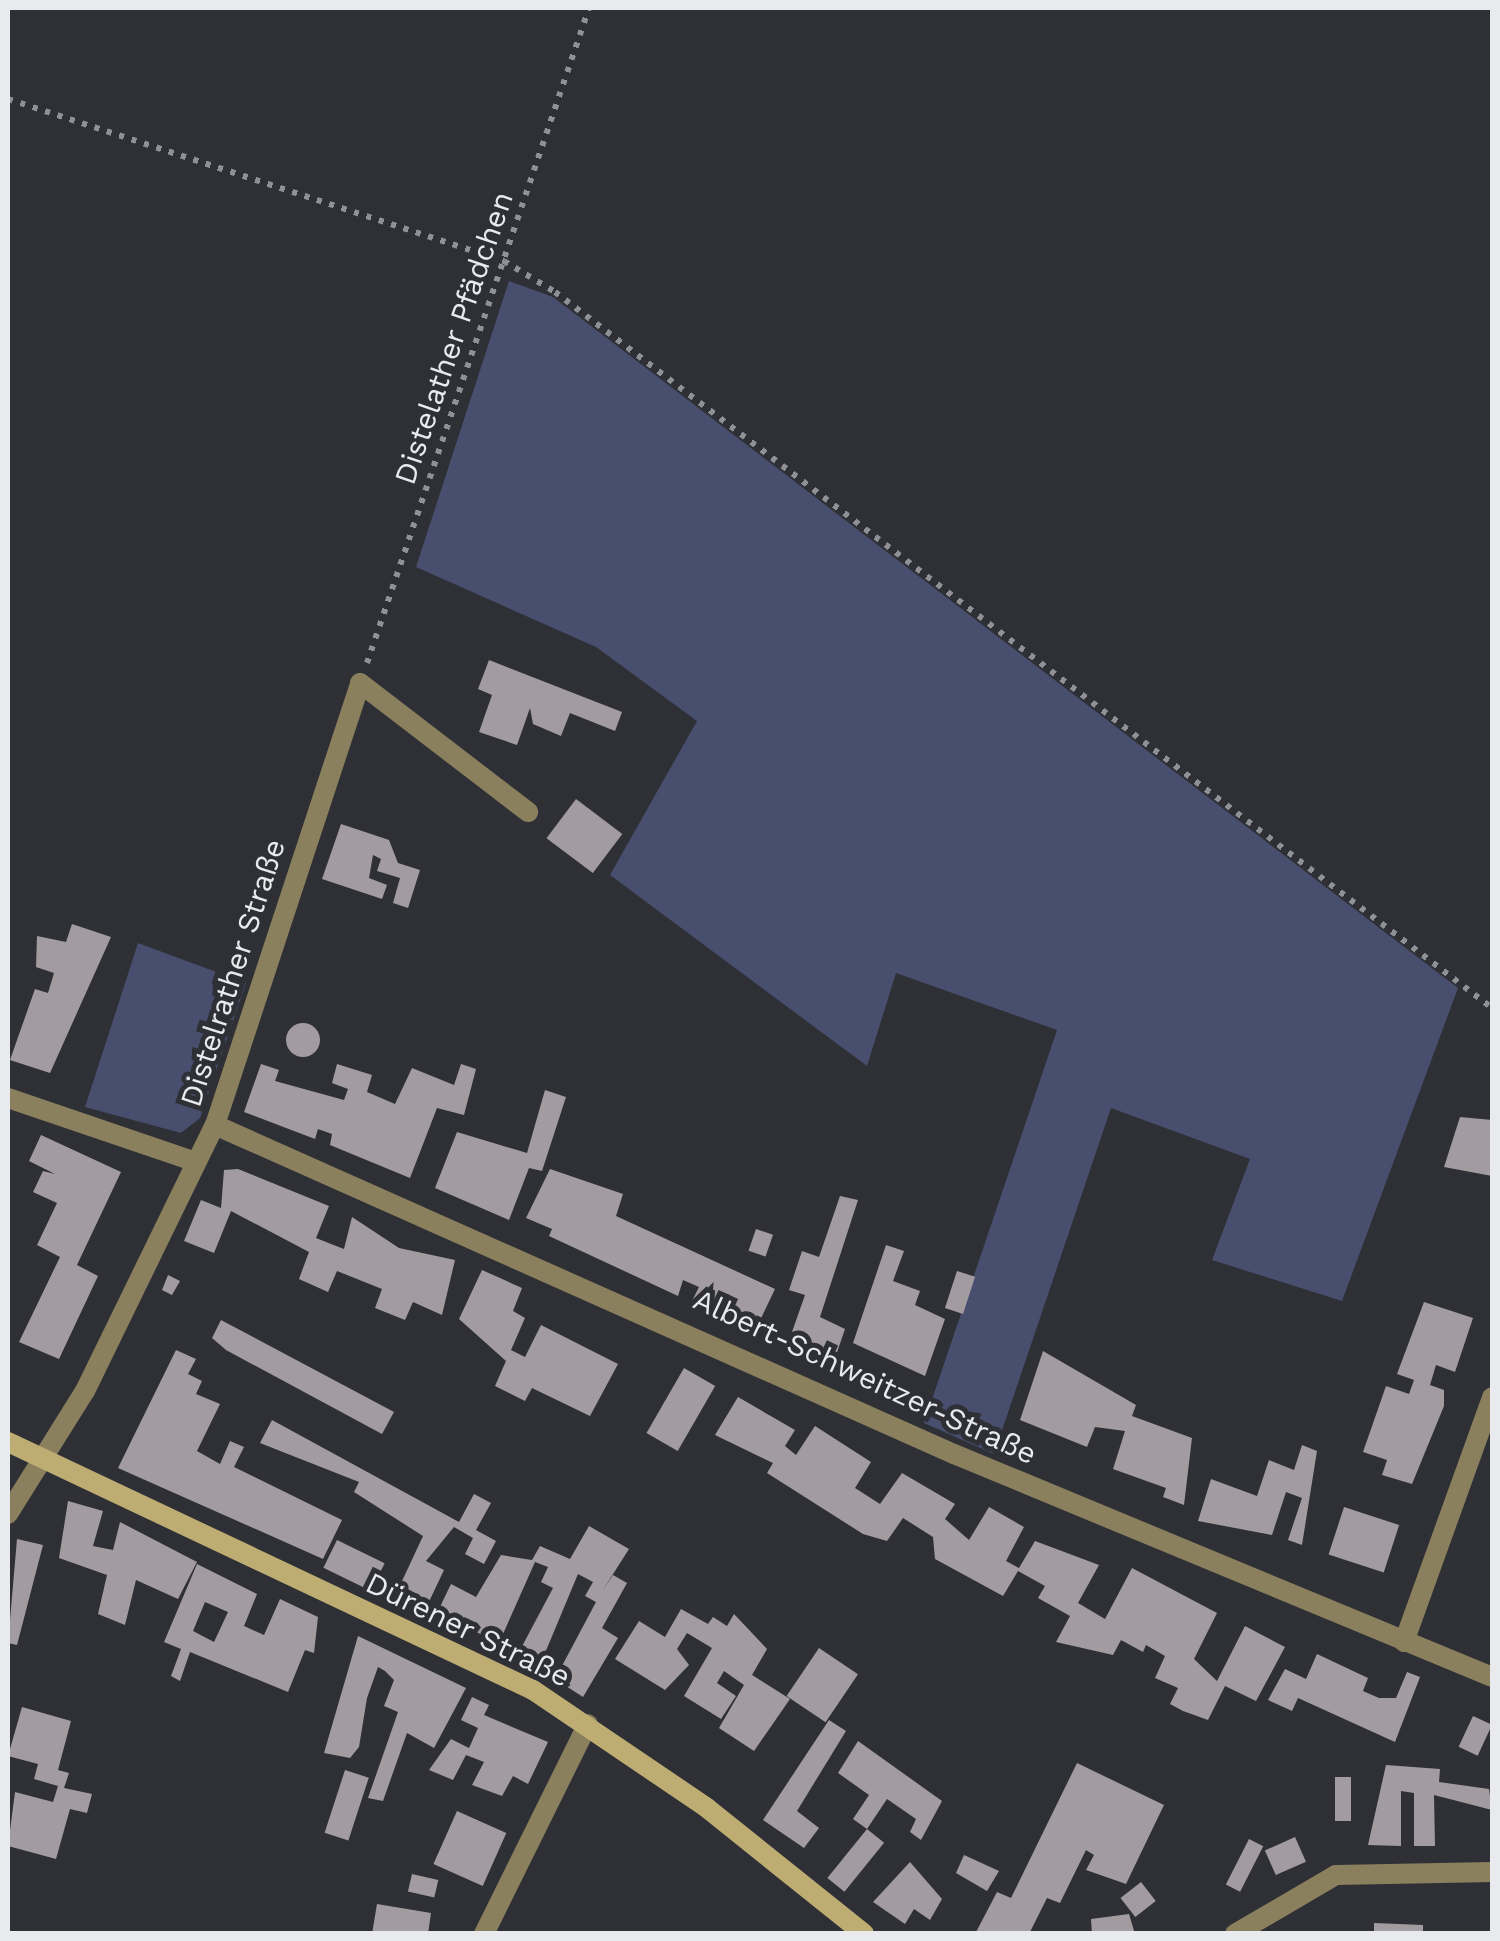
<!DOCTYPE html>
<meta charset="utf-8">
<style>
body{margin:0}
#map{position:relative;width:1500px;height:1941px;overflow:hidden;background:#2f3036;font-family:"Work Sans",sans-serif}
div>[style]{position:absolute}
.green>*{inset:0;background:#484e6d}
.building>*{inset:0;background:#a29ca0;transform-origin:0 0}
.round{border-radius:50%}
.path>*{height:6px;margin-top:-3px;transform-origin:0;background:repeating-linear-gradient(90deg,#909196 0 5px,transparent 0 13px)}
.minor>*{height:20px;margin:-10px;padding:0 10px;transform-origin:10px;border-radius:10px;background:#8b805d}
.secondary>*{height:20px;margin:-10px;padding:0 10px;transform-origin:10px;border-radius:10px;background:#bead73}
span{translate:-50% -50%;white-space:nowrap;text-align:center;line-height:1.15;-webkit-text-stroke:10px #2f3036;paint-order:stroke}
.street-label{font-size:30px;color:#e9eaed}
.frame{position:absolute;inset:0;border:10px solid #e9eaed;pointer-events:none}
</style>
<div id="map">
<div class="green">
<div style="clip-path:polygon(509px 281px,553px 297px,1458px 988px,1342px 1301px,1212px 1260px,1250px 1159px,1111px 1108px,994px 1454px,924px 1423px,1057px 1030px,896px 973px,867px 1066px,610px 875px,697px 721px,596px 647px,416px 567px)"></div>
<div style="clip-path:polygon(138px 943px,246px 983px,200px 1118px,181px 1133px,85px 1107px)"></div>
</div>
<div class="building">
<div style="clip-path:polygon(489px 660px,622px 712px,615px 731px,570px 713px,561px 736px,533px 724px,530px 708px,517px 745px,479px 732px,492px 695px,478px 689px)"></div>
<div style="left:576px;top:799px;width:58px;height:49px;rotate:37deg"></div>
<div style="clip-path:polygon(341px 824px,389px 840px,398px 863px,420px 870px,408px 908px,393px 903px,400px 878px,377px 871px,381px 859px,373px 855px,369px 878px,387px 885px,382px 899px,322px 879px)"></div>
<div style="clip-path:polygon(72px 924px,111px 937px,50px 1073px,10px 1060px,35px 989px,48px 993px,54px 973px,36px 967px,37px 936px,66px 942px)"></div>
<div class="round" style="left:286px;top:1023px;width:34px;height:34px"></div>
<div style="clip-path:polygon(261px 1064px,279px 1070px,275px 1081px,344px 1100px,348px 1089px,332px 1083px,337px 1064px,372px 1075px,367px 1092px,395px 1104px,412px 1068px,454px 1085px,461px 1064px,476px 1069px,464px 1115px,437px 1108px,410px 1178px,330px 1145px,332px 1134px,318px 1129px,315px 1139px,244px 1112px)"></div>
<div style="clip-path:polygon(545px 1090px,566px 1097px,542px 1171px,529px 1168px,509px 1220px,435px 1188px,457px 1132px,527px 1153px)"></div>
<div style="clip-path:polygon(1460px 1117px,1492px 1120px,1492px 1176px,1444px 1167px)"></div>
<div style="clip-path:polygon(41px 1135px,121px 1172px,77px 1265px,98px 1276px,59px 1359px,19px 1342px,60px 1257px,37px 1245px,57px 1203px,33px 1192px,43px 1171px,55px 1174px,29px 1161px)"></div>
<div style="clip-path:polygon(238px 1169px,329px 1206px,316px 1238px,331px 1244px,344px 1249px,352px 1217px,399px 1248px,455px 1260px,442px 1315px,413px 1302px,405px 1320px,375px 1308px,382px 1289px,337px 1271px,328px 1292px,299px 1279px,309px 1252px,231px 1211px,214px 1253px,184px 1241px,201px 1200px,221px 1208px,224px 1170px)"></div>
<div style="clip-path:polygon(550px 1169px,623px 1194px,616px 1216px,775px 1289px,755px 1331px,692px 1301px,699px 1287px,683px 1280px,678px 1296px,549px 1236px,552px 1229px,526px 1218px)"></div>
<div style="clip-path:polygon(840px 1196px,858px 1200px,820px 1317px,845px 1329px,832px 1367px,786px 1349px,805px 1295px,789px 1290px,802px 1251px,819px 1257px)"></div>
<div style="left:756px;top:1229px;width:18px;height:23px;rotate:19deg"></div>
<div style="clip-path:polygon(886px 1245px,904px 1251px,893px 1281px,920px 1291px,915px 1305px,945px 1319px,925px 1376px,853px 1343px)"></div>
<div style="clip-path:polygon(482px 1270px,522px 1288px,513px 1311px,525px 1318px,511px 1350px,525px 1357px,541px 1325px,618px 1364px,590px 1416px,532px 1388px,525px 1401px,495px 1386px,506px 1361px,459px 1319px)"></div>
<div style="left:957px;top:1271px;width:19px;height:39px;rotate:18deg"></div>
<div style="clip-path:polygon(168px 1275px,180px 1281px,172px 1295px,162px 1290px)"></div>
<div style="clip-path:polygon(1424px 1302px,1473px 1318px,1455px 1372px,1436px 1365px,1430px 1385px,1444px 1390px,1444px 1406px,1412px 1484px,1382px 1475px,1387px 1460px,1363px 1452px,1386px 1386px,1409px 1394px,1414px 1380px,1397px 1374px)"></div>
<div style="clip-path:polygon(221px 1320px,394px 1412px,382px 1434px,226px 1350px,212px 1338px)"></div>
<div style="clip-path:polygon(176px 1350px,196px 1359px,188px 1374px,202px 1381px,196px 1394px,220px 1404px,197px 1451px,220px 1464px,230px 1441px,244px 1447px,234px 1467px,342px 1520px,323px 1559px,118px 1468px)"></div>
<div style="clip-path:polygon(1043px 1351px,1136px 1405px,1132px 1416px,1192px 1438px,1184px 1505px,1163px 1497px,1166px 1488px,1113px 1469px,1125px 1431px,1095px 1427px,1087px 1447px,1020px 1420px)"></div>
<div style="left:684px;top:1368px;width:36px;height:75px;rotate:30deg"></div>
<div style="clip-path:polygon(738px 1397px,795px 1430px,785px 1446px,796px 1455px,815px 1426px,871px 1462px,855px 1488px,880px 1504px,902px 1473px,955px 1504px,945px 1519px,969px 1540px,989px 1507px,1024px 1527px,1006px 1561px,1019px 1568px,1035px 1541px,1099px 1565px,1078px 1603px,1105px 1619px,1132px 1568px,1217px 1613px,1194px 1659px,1217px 1681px,1245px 1626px,1285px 1647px,1256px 1701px,1225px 1686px,1208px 1720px,1183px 1711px,1170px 1704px,1178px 1688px,1155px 1678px,1165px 1656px,1146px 1645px,1143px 1652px,1121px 1640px,1113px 1655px,1056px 1642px,1070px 1616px,1038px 1598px,1045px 1586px,1018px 1571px,1003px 1596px,935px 1559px,933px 1537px,903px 1518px,887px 1541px,863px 1534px,767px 1473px,773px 1463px,715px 1435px)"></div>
<div style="clip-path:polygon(272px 1420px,459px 1522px,474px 1494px,491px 1503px,476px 1530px,496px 1541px,484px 1564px,465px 1554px,473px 1538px,454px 1527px,426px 1561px,444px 1570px,426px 1608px,396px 1594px,423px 1536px,354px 1492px,359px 1482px,260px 1443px)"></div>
<div style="clip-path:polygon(1302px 1445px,1317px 1451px,1302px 1545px,1288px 1540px,1302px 1498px,1286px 1492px,1272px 1535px,1198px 1521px,1211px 1479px,1257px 1496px,1269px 1460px,1294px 1470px)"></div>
<div style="clip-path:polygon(68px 1501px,103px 1511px,93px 1546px,113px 1550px,120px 1522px,197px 1562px,178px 1599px,136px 1580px,125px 1625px,98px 1614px,107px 1575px,59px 1558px)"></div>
<div style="left:1344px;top:1507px;width:58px;height:50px;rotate:18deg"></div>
<div style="clip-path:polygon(589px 1526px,629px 1549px,601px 1593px,613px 1575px,627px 1583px,602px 1628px,618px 1638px,583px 1697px,555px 1679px,596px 1602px,585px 1596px,593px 1582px,578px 1574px,540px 1665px,519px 1652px,553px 1588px,541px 1582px,548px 1567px,535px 1562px,499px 1643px,437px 1613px,451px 1584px,476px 1597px,501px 1555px,532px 1560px,540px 1546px,570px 1559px)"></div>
<div style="clip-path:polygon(17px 1539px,43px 1545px,17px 1645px,8px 1643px)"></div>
<div style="left:337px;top:1540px;width:53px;height:31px;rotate:26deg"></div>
<div style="clip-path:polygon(evenodd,197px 1564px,257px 1594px,244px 1626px,264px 1635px,280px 1599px,318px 1617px,314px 1653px,305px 1650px,288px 1692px,190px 1652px,180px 1681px,171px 1676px,181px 1649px,164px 1642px,197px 1564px,205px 1602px,228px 1612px,214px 1642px,193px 1631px,205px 1602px)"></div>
<div style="clip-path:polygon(681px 1609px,708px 1624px,713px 1617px,727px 1626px,734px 1614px,767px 1649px,752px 1675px,790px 1699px,754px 1751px,719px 1728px,744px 1685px,724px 1671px,717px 1683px,736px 1696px,721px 1719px,684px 1696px,712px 1648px,687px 1633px,677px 1649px,689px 1665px,665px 1690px,615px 1659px,639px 1621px,665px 1637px)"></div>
<div style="clip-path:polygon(358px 1636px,466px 1688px,434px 1748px,407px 1733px,383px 1801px,368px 1798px,398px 1712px,384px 1706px,394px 1680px,385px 1671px,378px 1667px,367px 1698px,359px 1747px,350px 1758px,324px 1753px)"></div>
<div style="left:819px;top:1648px;width:47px;height:58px;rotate:34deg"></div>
<div style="clip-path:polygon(1317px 1654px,1368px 1678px,1363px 1691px,1379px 1698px,1396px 1698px,1407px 1672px,1420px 1677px,1395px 1742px,1298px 1698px,1292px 1711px,1268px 1700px,1285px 1669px,1306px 1679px)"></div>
<div style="clip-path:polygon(472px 1697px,489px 1705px,484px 1715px,548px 1742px,528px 1784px,513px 1776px,502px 1796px,472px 1785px,484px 1762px,466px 1755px,453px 1780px,429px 1770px,451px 1739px,469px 1748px,478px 1728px,461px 1720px)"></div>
<div style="clip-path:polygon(22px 1707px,71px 1721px,58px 1770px,69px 1773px,64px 1788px,92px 1794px,87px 1813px,70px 1809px,56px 1859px,8px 1846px,15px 1792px,53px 1802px,58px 1786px,34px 1779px,38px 1764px,8px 1756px)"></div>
<div style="left:1473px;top:1716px;width:21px;height:34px;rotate:25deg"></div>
<div style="clip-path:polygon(829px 1720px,846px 1731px,797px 1811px,819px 1828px,804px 1848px,763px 1820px)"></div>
<div style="clip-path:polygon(858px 1741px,942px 1801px,921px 1840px,910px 1832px,916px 1819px,887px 1799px,867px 1829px,853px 1819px,869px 1795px,838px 1773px)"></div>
<div style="clip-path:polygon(1077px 1763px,1164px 1805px,1126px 1884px,1086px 1870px,1094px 1855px,1086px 1850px,1060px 1903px,1047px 1898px,1029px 1934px,975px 1934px,997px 1892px,1011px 1898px)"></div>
<div style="clip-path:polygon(1386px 1765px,1440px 1769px,1439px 1782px,1489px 1789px,1492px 1810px,1434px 1795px,1435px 1846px,1414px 1846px,1414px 1793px,1401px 1791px,1401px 1846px,1368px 1845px)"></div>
<div style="left:345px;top:1770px;width:25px;height:66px;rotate:18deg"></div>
<div style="left:1335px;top:1777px;width:16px;height:44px"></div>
<div style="left:457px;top:1811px;width:54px;height:58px;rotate:24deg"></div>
<div style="left:867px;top:1829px;width:22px;height:63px;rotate:39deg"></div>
<div style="left:1295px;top:1837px;width:27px;height:33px;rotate:66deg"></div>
<div style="left:1249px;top:1839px;width:16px;height:51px;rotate:27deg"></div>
<div style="clip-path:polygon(964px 1855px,999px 1871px,987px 1891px,956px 1873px)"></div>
<div style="clip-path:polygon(910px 1862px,942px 1899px,930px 1920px,914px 1909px,905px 1924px,873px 1902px)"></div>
<div style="left:412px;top:1874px;width:27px;height:18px;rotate:13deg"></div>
<div style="left:1141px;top:1882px;width:24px;height:26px;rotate:52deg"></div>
<div style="clip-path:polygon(377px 1904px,431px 1913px,428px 1934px,372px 1934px)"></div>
<div style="clip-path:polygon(1129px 1914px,1135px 1934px,1092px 1934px,1091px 1919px)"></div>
<div style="clip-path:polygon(1374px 1923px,1423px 1925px,1423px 1934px,1374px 1934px)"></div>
</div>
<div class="path">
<div style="left:8px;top:99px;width:522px;rotate:18.09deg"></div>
<div style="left:504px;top:261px;width:60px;rotate:31.3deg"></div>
<div style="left:555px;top:292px;width:1179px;rotate:37.38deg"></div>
<div style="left:367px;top:663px;width:692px;rotate:-71.28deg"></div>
</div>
<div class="minor">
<div style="left:8px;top:1098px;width:199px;rotate:18.8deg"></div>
<div style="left:215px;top:1125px;width:809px;rotate:24deg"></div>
<div style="left:954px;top:1454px;width:582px;rotate:22.51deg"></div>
<div style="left:8px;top:1514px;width:145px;rotate:-58deg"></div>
<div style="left:85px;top:1391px;width:296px;rotate:-64deg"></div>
<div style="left:215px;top:1125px;width:465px;rotate:-71.8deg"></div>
<div style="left:360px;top:683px;width:212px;rotate:37.5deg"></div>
<div style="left:1404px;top:1642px;width:260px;rotate:-70.2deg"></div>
<div style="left:484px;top:1934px;width:234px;rotate:-63.7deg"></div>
<div style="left:1235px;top:1934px;width:117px;rotate:-30.3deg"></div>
<div style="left:1336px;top:1875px;width:156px;rotate:-1.1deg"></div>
</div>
<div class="secondary">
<div style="left:8px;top:1442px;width:581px;rotate:25.29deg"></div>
<div style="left:533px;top:1690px;width:210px;rotate:34.1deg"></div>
<div style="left:707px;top:1808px;width:201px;rotate:38.7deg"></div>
</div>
<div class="street-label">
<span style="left:454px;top:338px;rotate:-71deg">Distelather Pfädchen</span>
<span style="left:233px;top:973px;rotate:-72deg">Distelrather Straße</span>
<span style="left:865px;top:1377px;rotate:25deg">Albert-Schweitzer-Straße</span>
<span style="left:468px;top:1630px;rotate:26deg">Dürener Straße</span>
</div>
<div class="frame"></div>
</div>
